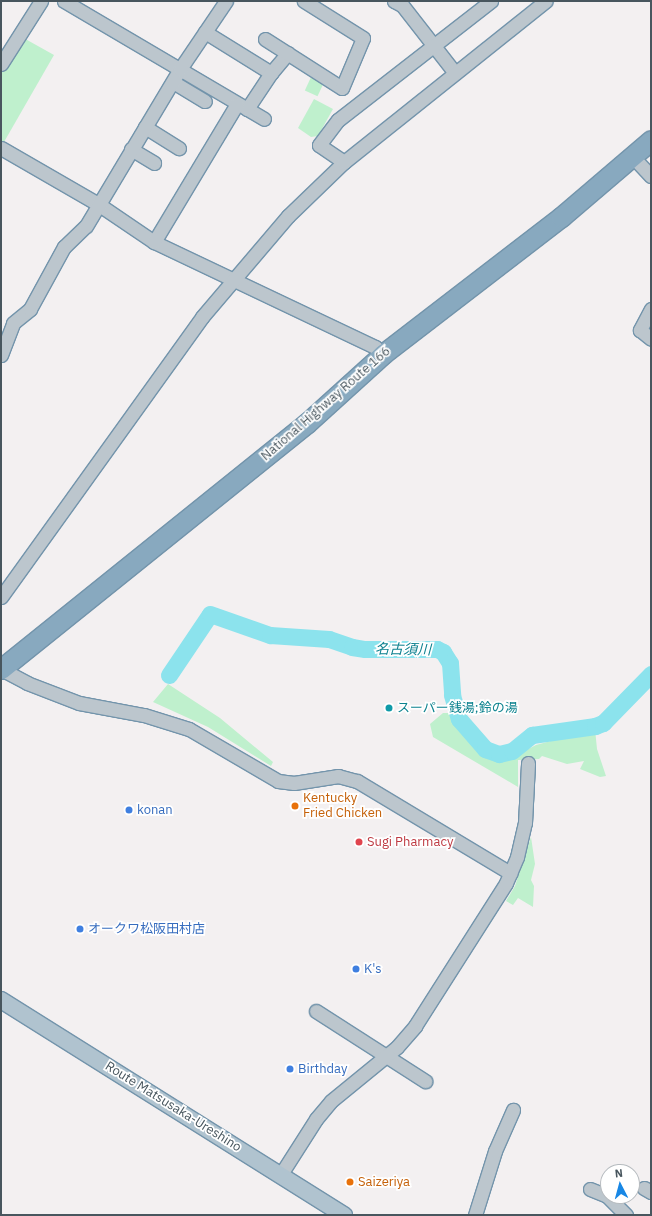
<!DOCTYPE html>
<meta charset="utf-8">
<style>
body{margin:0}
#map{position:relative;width:652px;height:1216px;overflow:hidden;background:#f3f0f1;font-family:"IBM Plex Sans","Noto Sans JP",sans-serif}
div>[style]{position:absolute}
.green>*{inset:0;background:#bff0cd;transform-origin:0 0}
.river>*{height:17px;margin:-8.5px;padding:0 8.5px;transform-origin:8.5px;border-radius:8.5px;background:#8ce3ed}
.roads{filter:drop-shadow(1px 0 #7394ab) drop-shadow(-1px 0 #7394ab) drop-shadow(0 1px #7394ab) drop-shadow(0 -1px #7394ab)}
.minor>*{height:13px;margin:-6.5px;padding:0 6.5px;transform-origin:6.5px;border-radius:6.5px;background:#bcc6cd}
.major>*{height:16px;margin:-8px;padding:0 8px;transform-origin:8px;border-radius:8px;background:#b0c3cf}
.highway>*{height:19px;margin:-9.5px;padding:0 9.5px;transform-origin:9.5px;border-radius:9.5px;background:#88a9bf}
.dots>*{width:11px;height:11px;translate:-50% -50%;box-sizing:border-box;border:2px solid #fff;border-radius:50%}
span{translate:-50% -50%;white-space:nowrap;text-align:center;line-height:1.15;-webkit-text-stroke:3.5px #fff;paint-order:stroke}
.street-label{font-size:13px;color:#48565e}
.culture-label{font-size:13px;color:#0d838f}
.left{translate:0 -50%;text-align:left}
.food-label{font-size:13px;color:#c56008}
.shop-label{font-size:13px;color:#366cbe}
.health-label{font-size:13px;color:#be3a42}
.water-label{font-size:14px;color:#0c818f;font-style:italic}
.frame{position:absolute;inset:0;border:2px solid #48565e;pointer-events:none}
.north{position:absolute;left:600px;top:1164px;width:40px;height:40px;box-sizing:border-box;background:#fff;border:1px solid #b6bbbf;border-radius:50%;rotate:354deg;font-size:11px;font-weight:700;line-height:16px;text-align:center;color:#48565e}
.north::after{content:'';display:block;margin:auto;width:14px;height:18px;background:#1887e5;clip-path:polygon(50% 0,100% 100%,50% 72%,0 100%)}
</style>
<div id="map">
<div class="green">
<div style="clip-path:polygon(20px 36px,54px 55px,4px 142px,1px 141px,1px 70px)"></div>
<div style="left:312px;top:75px;width:14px;height:17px;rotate:25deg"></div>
<div style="clip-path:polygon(314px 99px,333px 109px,318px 136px,311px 137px,298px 128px)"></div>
<div style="clip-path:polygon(168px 684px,220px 718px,273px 762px,271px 766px,208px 727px,153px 702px)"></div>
<div style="clip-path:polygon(443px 713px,451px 713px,478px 751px,496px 760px,507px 760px,536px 745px,595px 729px,597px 749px,606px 776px,600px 777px,580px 769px,584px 761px,567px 764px,542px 756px,539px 759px,518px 760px,518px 787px,433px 737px,430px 724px)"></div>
<div style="clip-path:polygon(531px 837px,535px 864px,531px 880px,534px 886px,533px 907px,518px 898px,513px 905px,506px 901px,515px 886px)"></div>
</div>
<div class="river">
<div style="left:169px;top:675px;width:73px;rotate:-56.1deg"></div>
<div style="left:210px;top:614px;width:64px;rotate:19.3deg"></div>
<div style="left:270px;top:635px;width:59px;rotate:3.9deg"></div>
<div style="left:329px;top:639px;width:24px;rotate:19deg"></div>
<div style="left:352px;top:647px;width:13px;rotate:9deg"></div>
<div style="left:365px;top:649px;width:72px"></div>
<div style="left:437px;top:649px;width:7px;rotate:27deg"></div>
<div style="left:443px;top:652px;width:13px;rotate:58deg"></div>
<div style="left:450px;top:663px;width:32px;rotate:86deg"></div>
<div style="left:452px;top:695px;width:25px;rotate:74deg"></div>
<div style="left:459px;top:719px;width:40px;rotate:49deg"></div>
<div style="left:485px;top:749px;width:15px;rotate:20deg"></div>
<div style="left:499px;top:754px;width:13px;rotate:-13deg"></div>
<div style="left:512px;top:751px;width:26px;rotate:-39deg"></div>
<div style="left:532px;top:735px;width:64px;rotate:-8.1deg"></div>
<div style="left:595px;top:726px;width:9px;rotate:-21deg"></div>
<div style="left:603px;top:723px;width:69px;rotate:-45.6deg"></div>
</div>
<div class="roads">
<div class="minor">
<div style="left:64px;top:1px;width:232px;rotate:30.5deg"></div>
<div style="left:394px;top:1px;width:9px;rotate:27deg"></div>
<div style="left:402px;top:5px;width:86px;rotate:52.1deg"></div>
<div style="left:205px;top:32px;width:78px;rotate:31.8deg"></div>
<div style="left:271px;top:73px;width:26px;rotate:-50deg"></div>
<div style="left:265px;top:39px;width:91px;rotate:32.5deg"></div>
<div style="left:342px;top:88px;width:54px;rotate:-67.2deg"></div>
<div style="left:363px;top:38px;width:70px;rotate:-147.9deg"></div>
<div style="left:1px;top:64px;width:75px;rotate:-57.6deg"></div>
<div style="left:173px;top:82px;width:37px;rotate:31deg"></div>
<div style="left:247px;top:109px;width:43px;rotate:-56.3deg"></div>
<div style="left:145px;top:127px;width:40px;rotate:32deg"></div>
<div style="left:1px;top:148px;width:112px;rotate:30deg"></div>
<div style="left:98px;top:204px;width:68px;rotate:34.2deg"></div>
<div style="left:154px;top:242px;width:245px;rotate:25.4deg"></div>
<div style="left:375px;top:347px;width:11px;rotate:41deg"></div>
<div style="left:131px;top:149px;width:27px;rotate:31deg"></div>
<div style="left:633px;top:157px;width:26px;rotate:47deg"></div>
<div style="left:344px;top:162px;width:30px;rotate:-146deg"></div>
<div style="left:319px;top:145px;width:31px;rotate:-53deg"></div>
<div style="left:338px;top:120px;width:194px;rotate:-37.9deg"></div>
<div style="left:154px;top:242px;width:161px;rotate:-59deg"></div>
<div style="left:651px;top:309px;width:24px;rotate:118deg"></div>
<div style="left:640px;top:330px;width:14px;rotate:39deg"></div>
<div style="left:1px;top:355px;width:34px;rotate:-69deg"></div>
<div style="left:13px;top:323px;width:22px;rotate:-39deg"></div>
<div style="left:30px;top:309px;width:71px;rotate:-61.3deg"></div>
<div style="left:64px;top:247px;width:30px;rotate:-44deg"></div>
<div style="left:86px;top:226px;width:183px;rotate:-59.1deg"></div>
<div style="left:180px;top:69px;width:82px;rotate:-55.9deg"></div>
<div style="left:1px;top:597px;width:345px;rotate:-54.3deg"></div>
<div style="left:202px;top:317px;width:133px;rotate:-49.6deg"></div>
<div style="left:288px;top:216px;width:78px;rotate:-44deg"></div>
<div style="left:344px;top:162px;width:258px;rotate:-38.6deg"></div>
<div style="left:1px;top:669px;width:30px;rotate:28deg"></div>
<div style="left:27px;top:683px;width:56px;rotate:21deg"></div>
<div style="left:79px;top:703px;width:66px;rotate:10.5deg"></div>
<div style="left:144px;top:715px;width:47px;rotate:17.3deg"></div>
<div style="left:189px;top:729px;width:103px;rotate:30.3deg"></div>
<div style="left:278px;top:781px;width:16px;rotate:7deg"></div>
<div style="left:294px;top:783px;width:45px;rotate:-9deg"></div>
<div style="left:338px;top:776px;width:20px;rotate:15deg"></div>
<div style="left:357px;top:781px;width:179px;rotate:31deg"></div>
<div style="left:316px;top:1011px;width:130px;rotate:32.7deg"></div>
<div style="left:281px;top:1174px;width:65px;rotate:-57.5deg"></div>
<div style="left:316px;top:1119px;width:23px;rotate:-50deg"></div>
<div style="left:331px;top:1101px;width:85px;rotate:-39.3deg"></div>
<div style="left:397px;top:1047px;width:28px;rotate:-49deg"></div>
<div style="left:415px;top:1026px;width:169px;rotate:-57.5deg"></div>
<div style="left:506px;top:883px;width:28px;rotate:-67deg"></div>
<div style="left:517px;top:857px;width:35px;rotate:-77deg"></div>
<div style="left:525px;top:823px;width:60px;rotate:-87.1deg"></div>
<div style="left:644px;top:1188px;width:8px;rotate:30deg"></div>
<div style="left:590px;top:1189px;width:18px;rotate:22deg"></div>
<div style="left:607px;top:1196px;width:27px;rotate:45deg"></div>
<div style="left:475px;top:1215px;width:67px;rotate:-72.6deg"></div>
<div style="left:495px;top:1151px;width:45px;rotate:-66.3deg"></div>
</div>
<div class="major">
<div style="left:1px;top:1000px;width:405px;rotate:32.1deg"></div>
</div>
<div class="highway">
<div style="left:1px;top:669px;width:393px;rotate:-38.8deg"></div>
<div style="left:307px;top:423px;width:103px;rotate:-42.2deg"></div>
<div style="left:383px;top:354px;width:225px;rotate:-37.6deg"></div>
<div style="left:561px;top:217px;width:118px;rotate:-40.5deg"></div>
</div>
</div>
<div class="dots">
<div style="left:389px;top:708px;background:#0f9aa8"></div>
<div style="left:295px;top:806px;background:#e8710a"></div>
<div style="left:129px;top:810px;background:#3f7fe0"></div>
<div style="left:359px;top:842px;background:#e0444e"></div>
<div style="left:80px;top:929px;background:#3f7fe0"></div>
<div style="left:356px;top:969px;background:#3f7fe0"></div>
<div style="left:290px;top:1069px;background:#3f7fe0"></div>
<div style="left:350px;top:1182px;background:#e8710a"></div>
</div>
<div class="street-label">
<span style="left:326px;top:404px;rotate:-41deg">National Highway Route 166</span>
<span style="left:173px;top:1107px;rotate:32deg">Route Matsusaka-Ureshino</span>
</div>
<div class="culture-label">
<span class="left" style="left:397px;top:708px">スーパー銭湯;鈴の湯</span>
</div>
<div class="food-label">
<span class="left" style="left:303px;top:806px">Kentucky<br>Fried Chicken</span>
<span class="left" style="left:358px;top:1182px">Saizeriya</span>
</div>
<div class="shop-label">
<span class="left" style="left:137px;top:810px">konan</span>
<span class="left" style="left:88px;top:929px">オークワ松阪田村店</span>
<span class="left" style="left:364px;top:969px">K's</span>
<span class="left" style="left:298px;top:1069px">Birthday</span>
</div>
<div class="health-label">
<span class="left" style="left:367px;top:842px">Sugi Pharmacy</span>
</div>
<div class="water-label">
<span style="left:403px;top:649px;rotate:1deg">名古須川</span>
</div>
<div class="frame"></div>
<div class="north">N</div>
</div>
